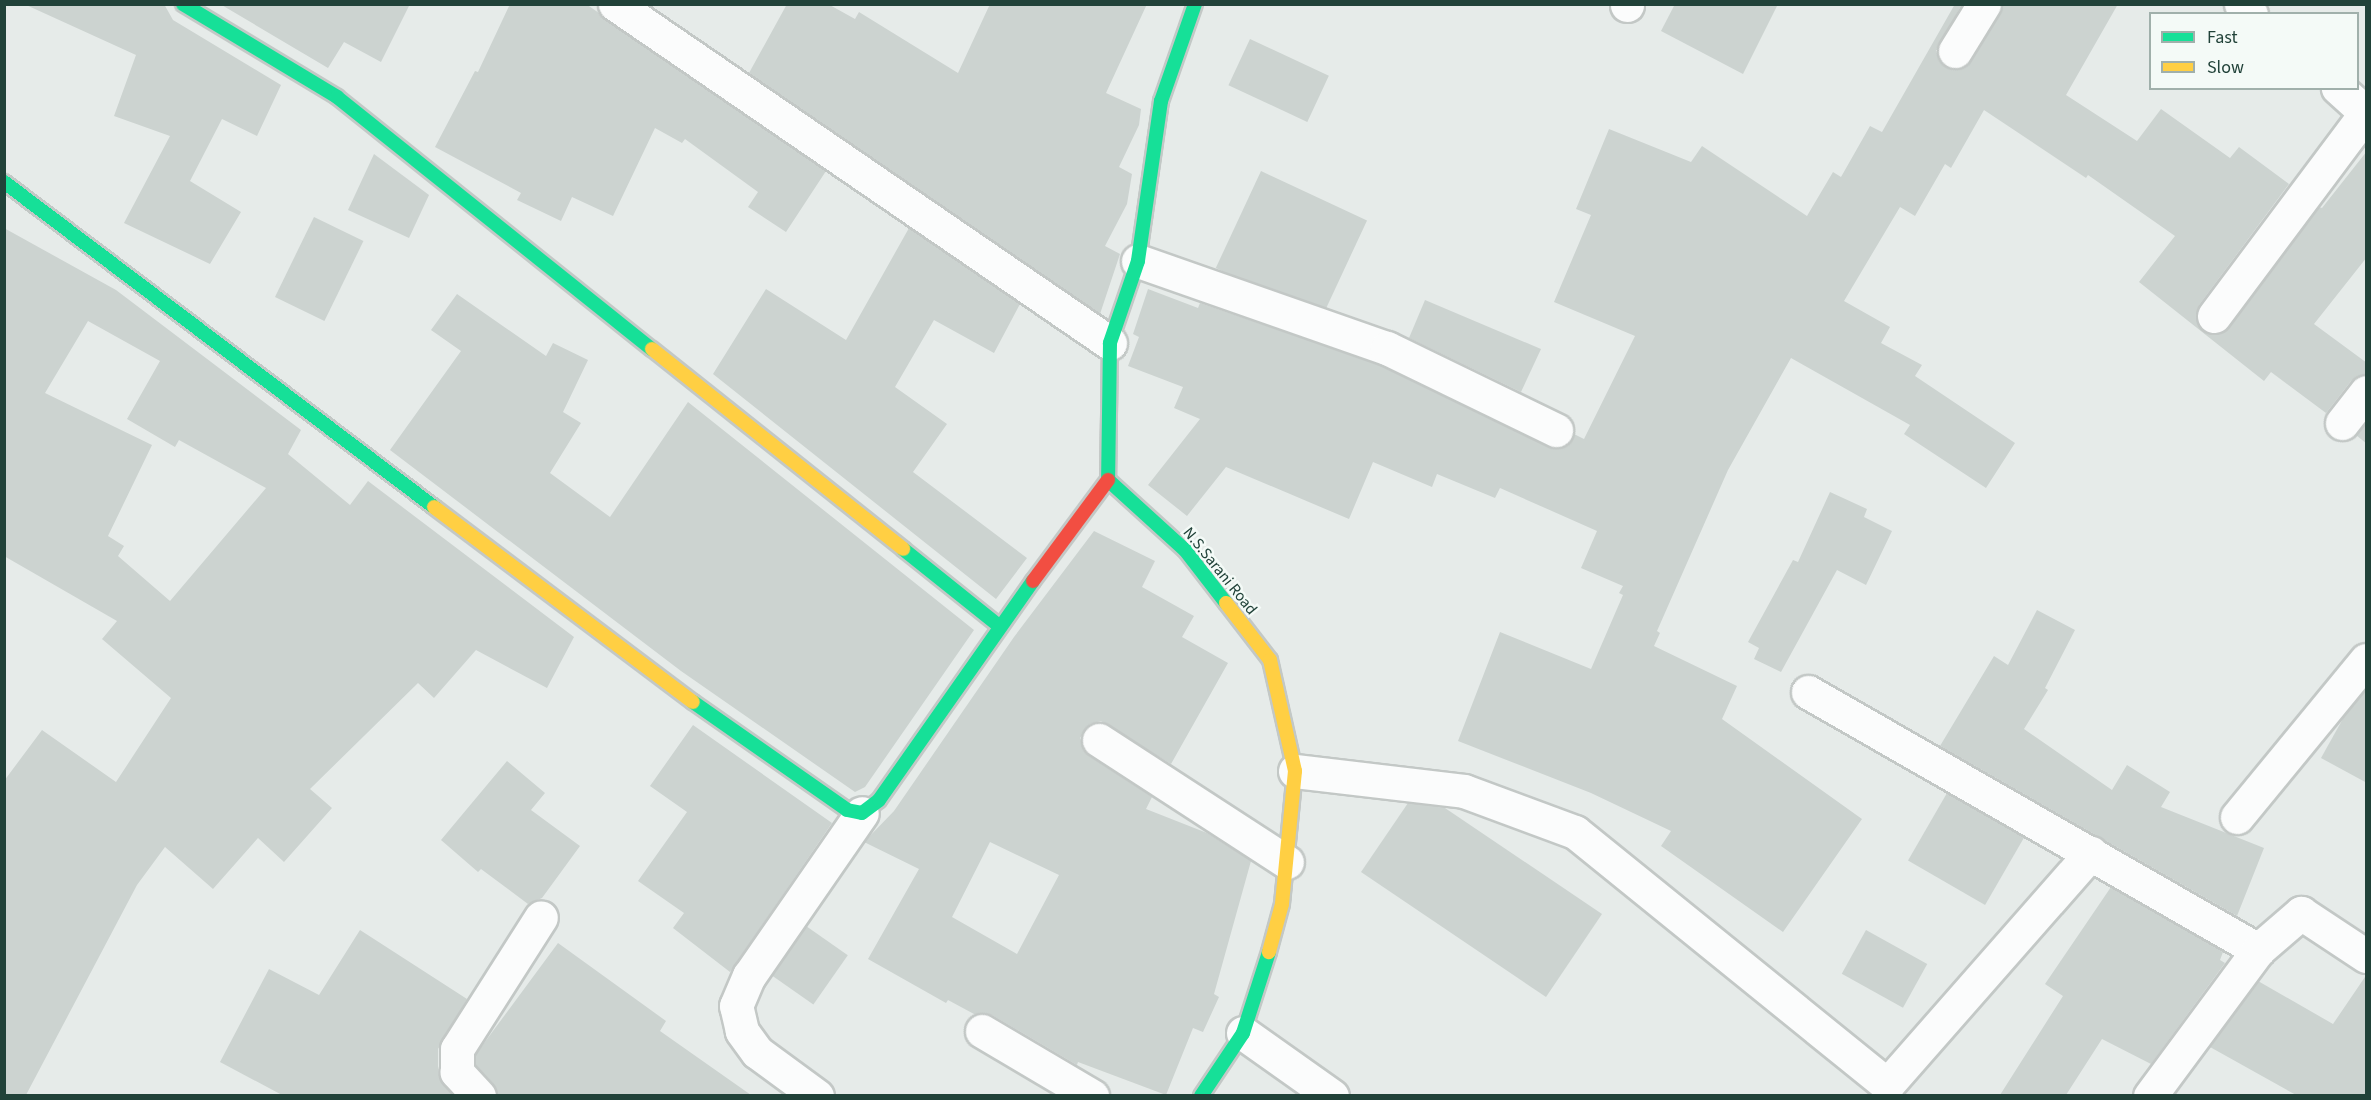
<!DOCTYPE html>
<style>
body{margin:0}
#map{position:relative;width:2371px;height:1100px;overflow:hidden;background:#e6ebe9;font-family:"Source Sans 3",sans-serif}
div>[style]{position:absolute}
.building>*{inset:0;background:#ccd3d0;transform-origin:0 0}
.roads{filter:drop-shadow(2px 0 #c3c8c6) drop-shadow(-2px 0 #c3c8c6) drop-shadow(0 2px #c3c8c6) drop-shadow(0 -2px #c3c8c6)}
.street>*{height:33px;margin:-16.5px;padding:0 16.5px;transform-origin:16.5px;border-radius:16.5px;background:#fbfcfc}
.fast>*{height:14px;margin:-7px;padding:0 7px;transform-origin:7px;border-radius:7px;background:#16e098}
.slow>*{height:14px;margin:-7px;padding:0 7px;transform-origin:7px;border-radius:7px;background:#ffcf43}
.jam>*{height:14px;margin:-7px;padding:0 7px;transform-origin:7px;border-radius:7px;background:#f24e42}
span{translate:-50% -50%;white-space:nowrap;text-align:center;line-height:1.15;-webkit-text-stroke:5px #f4faf7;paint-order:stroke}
.street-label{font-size:16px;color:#214239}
.frame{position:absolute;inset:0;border:6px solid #214239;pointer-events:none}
.legend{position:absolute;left:2149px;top:12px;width:210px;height:78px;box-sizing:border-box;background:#f4faf7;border:2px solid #a0b0ab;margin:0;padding:8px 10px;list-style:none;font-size:18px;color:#214239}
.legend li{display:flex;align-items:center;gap:12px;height:30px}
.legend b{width:30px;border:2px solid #a0b0ab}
</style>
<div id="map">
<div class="building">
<div style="clip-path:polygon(24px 4px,164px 4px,173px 20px,281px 85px,257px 136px,222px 119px,190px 181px,241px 212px,210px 264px,124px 223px,170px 136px,114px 116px,136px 55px)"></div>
<div style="clip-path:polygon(220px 4px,410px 4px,381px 62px,344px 42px,328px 68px)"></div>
<div style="clip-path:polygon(510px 4px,586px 4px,826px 171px,786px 232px,748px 207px,758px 192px,685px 139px,682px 143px,655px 128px,613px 216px,572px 197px,561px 221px,517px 200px,521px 193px,435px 147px,475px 71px,478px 72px)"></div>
<div style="clip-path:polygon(787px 4px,828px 4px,855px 19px,859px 12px,958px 73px,990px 4px,1147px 4px,1106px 93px,1141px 109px,1139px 125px,1119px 167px,1132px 174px,1127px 204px,1105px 246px,1120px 254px,1100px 314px,749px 73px)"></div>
<div style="clip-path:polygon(1675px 4px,1778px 4px,1743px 74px,1661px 31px)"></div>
<div style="clip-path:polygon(1955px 4px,1962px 4px,1936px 51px,1945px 67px,1955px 70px,1971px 61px,2003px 4px,2118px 4px,2066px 95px,2137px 141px,2161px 109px,2230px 158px,2239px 147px,2289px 184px,2199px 305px,2197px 323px,2211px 334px,2229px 327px,2319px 207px,2322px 208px,2367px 151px,2367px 257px,2314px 324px,2367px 363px,2367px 374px,2351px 381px,2326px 413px,2271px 372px,2264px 381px,2139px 282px,2175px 236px,2088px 175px,2086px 178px,1984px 110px,1951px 168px,1945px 164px,1915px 216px,1900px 207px,1844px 301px,1890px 327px,1881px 343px,1922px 365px,1915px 376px,2015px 443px,1986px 488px,1904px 434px,1910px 425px,1791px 358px,1728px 470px,1657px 631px,1660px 633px,1654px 646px,1737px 686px,1722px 719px,1862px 819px,1783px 932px,1661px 846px,1671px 831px,1591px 793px,1458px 741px,1500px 632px,1591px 669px,1623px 595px,1619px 593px,1623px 586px,1581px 568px,1597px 531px,1500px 488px,1495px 498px,1437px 474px,1432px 487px,1373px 462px,1349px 519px,1226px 467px,1187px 516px,1148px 485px,1200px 419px,1174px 408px,1183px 387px,1128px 366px,1139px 337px,1133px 334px,1148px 289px,1198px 308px,1200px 303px,1380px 365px,1548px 447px,1566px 446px,1574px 434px,1584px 439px,1635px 336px,1554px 302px,1591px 215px,1576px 209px,1609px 129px,1691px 162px,1702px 146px,1807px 216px,1833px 172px,1841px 177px,1870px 126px,1882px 132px)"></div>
<div style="left:1250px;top:39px;width:87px;height:51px;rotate:25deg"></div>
<div style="clip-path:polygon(374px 154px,429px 195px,409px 238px,348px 210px)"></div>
<div style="left:1261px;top:171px;width:117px;height:107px;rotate:25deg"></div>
<div style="left:314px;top:217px;width:55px;height:89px;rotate:26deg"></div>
<div style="clip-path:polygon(evenodd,4px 228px,116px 290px,301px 430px,288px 454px,350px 505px,368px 481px,574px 637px,547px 688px,476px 650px,434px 698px,418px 683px,310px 789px,332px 808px,284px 862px,258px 838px,213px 889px,165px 847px,137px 885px,26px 1095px,4px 1095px,4px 781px,42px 730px,116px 782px,171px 698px,102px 639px,117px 621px,4px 556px,4px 228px,88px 321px,160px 361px,127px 419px,175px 447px,179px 440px,266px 488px,170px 601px,118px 556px,124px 546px,108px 536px,152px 445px,45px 393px,88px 321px)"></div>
<div style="clip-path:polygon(909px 228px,1020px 304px,994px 353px,934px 320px,895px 387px,947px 424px,913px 472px,1027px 558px,996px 599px,713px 374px,766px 289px,846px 340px)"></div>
<div style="clip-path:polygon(457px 294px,546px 356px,553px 343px,588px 360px,563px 412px,581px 423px,550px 473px,610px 517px,688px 402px,974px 630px,865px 787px,855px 792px,681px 671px,390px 450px,461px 351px,431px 330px)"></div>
<div style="clip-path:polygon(1425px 300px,1541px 349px,1521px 392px,1409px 338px)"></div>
<div style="clip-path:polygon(2367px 422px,2367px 444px,2356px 435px)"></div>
<div style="clip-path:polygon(1830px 492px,1867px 509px,1864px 517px,1892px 531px,1866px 585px,1837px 570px,1781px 672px,1754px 659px,1759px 648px,1748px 642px,1793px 560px,1798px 562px)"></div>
<div style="clip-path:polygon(evenodd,1094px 531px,1155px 561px,1142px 587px,1194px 616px,1182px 637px,1228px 663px,1171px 764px,1101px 721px,1090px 724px,1080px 738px,1089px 756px,1152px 797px,1146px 809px,1207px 833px,1251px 861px,1214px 994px,1219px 997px,1203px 1032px,1193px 1028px,1166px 1095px,1078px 1062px,1077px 1065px,992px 1015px,974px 1014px,948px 1000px,946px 1003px,868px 959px,919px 869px,864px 842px,894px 811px,1014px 637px,1094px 531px,990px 842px,1059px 875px,1017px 954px,952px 917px,990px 842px)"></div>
<div style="clip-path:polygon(2037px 610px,2075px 630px,2045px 688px,2048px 690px,2024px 729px,2112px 790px,2127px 765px,2170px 792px,2161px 807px,2264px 848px,2237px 916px,1940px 746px,1994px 656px,2008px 665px)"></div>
<div style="clip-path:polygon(2367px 689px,2367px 783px,2321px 758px,2345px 715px)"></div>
<div style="clip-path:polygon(693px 725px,832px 823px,730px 972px,673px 928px,684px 913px,638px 881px,687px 812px,650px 786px)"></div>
<div style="clip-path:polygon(507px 761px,545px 793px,531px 810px,580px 846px,542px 898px,528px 904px,481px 869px,478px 872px,441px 840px)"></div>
<div style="left:1947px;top:793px;width:89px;height:78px;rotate:30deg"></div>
<div style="clip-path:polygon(1408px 803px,1445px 808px,1602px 914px,1546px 997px,1361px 872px)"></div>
<div style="clip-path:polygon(2111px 887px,2223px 952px,2220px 960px,2225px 963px,2151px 1064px,2102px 1039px,2066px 1095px,2000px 1095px,2063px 996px,2045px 984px)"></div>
<div style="left:806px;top:926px;width:51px;height:60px;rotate:35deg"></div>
<div style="clip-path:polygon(360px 930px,467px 999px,438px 1049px,438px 1073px,453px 1095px,282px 1095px,220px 1062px,269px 969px,319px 995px)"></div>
<div style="left:1866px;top:930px;width:70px;height:50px;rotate:29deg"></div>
<div style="clip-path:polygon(558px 943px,666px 1021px,660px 1031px,751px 1095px,497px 1095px,493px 1083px,476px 1065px,476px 1054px)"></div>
<div style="clip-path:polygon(2367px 974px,2367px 1095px,2296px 1095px,2210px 1047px,2258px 981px,2333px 1024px)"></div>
</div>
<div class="roads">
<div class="street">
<div style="left:615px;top:4px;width:600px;rotate:34.41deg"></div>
<div style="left:2241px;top:4px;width:14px;rotate:45deg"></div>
<div style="left:1627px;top:5px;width:1px;rotate:-90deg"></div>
<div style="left:1955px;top:51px;width:55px;rotate:-58.3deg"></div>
<div style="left:1138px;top:261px;width:264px;rotate:19.3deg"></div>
<div style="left:1387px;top:348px;width:188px;rotate:25.9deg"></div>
<div style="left:2214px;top:316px;width:254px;rotate:-53.2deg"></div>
<div style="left:2366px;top:113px;width:38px;rotate:-138deg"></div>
<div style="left:2342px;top:423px;width:39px;rotate:-52deg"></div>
<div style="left:1808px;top:692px;width:519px;rotate:29.83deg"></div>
<div style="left:1099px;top:740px;width:224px;rotate:33deg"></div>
<div style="left:1295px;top:771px;width:170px;rotate:6.7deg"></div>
<div style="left:1464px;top:791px;width:118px;rotate:20.3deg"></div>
<div style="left:1575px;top:832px;width:402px;rotate:39deg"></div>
<div style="left:1887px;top:1085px;width:309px;rotate:-48.7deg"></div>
<div style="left:2237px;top:817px;width:203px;rotate:-50.6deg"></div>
<div style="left:982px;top:1031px;width:128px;rotate:30.6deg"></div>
<div style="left:1243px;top:1033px;width:109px;rotate:35.3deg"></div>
<div style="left:479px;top:1096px;width:33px;rotate:-133deg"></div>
<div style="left:457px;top:1072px;width:23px;rotate:-90deg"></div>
<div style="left:457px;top:1049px;width:156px;rotate:-57.5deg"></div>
<div style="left:817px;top:1096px;width:74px;rotate:-143.7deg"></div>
<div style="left:757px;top:1052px;width:26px;rotate:-126deg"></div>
<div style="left:742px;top:1031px;width:26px;rotate:-103deg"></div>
<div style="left:736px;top:1006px;width:33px;rotate:-67deg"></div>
<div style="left:749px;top:976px;width:198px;rotate:-55.3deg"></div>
<div style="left:2150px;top:1096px;width:182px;rotate:-53.5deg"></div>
<div style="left:2258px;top:950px;width:57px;rotate:-40.7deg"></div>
<div style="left:2301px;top:913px;width:78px;rotate:33.5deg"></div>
</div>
<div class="fast">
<div style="left:183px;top:4px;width:180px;rotate:31.1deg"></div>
<div style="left:337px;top:97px;width:403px;rotate:38.7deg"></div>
<div style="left:1195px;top:4px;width:103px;rotate:109.3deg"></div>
<div style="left:1161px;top:101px;width:162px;rotate:98.2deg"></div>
<div style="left:1138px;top:261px;width:87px;rotate:108.9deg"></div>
<div style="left:1110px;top:343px;width:137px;rotate:90.8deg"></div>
<div style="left:1108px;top:480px;width:104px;rotate:42.3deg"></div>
<div style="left:1185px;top:550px;width:67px;rotate:52.3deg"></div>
<div style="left:4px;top:182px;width:539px;rotate:37.08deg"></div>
<div style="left:903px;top:549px;width:123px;rotate:38.7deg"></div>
<div style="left:693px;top:702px;width:188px;rotate:35deg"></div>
<div style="left:847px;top:810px;width:15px;rotate:11deg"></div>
<div style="left:862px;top:813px;width:21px;rotate:-37deg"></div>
<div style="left:879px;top:800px;width:268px;rotate:-54.9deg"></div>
<div style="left:1201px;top:1096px;width:76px;rotate:-56.3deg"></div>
<div style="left:1243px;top:1033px;width:85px;rotate:-72.2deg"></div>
</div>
<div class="slow">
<div style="left:652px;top:349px;width:321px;rotate:38.5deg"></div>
<div style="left:434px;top:507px;width:324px;rotate:37deg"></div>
<div style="left:1226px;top:603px;width:72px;rotate:52.3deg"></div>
<div style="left:1270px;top:660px;width:114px;rotate:77.3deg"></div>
<div style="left:1295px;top:771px;width:134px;rotate:95.6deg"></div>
<div style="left:1282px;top:904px;width:50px;rotate:105.2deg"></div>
</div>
<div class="jam">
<div style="left:1033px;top:581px;width:126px;rotate:-53.4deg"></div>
</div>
</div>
<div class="street-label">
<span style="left:1220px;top:571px;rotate:51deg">N.S.Sarani Road</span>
</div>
<div class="frame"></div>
<ul class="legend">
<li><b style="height:8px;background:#16e098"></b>Fast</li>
<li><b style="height:8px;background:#ffcf43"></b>Slow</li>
</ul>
</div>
